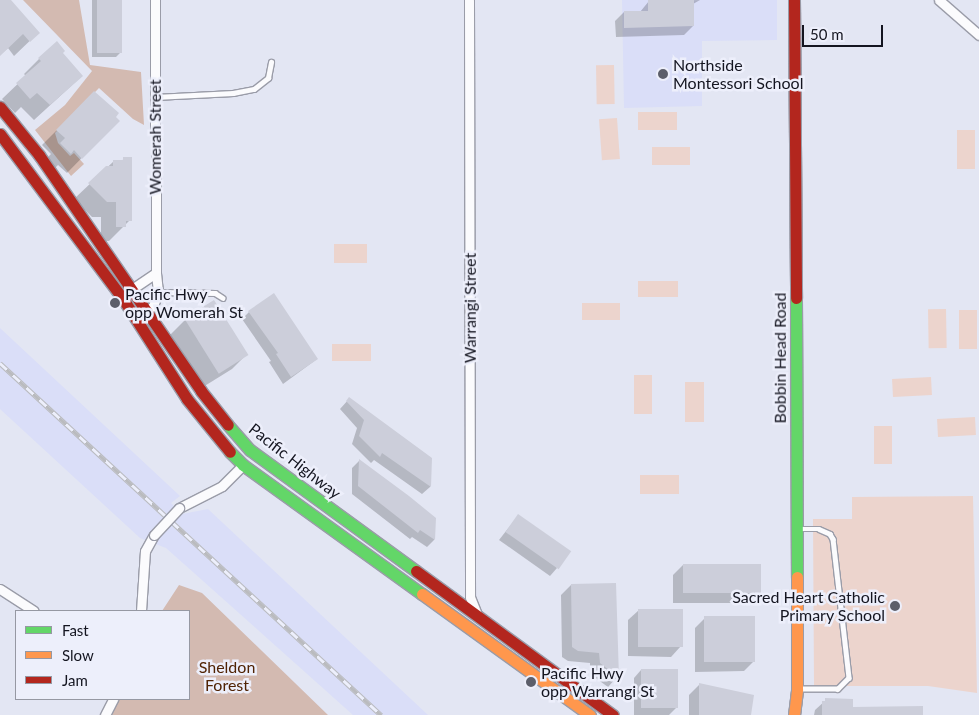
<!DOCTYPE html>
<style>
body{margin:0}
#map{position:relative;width:979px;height:715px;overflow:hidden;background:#e3e6f3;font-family:Lato,sans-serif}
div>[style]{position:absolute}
.built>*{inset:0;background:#dadef8}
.green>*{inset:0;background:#ecd4cd;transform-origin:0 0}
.forest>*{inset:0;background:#d3bab1}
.shadow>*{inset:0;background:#0003}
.building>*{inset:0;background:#ccceda;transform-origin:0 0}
.roads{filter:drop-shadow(1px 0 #9a9ca8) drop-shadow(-1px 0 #9a9ca8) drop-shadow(0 1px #9a9ca8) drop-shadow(0 -1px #9a9ca8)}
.lane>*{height:4.5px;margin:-2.25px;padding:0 2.25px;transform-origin:2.25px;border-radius:2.25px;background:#fbfbfd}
.street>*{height:9px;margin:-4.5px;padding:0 4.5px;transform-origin:4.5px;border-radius:4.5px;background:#fbfbfd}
.fast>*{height:11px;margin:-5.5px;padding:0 5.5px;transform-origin:5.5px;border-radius:5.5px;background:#63d668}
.slow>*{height:11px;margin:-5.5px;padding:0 5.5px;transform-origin:5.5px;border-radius:5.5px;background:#ff974d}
.jam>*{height:11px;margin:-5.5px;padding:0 5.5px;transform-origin:5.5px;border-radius:5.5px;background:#b3261e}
.rail>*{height:5px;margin-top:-2.5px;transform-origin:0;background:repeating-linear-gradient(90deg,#edeffb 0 9px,#babbbe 0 18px);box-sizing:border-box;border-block:1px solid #babbbe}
.bridges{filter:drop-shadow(1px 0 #9a9ca8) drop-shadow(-1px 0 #9a9ca8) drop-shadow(0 1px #9a9ca8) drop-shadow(0 -1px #9a9ca8)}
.street-bridge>*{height:9px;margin:-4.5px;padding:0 4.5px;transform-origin:4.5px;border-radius:4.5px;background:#fbfbfd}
.dots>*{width:14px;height:14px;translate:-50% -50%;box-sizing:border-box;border:2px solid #edeffb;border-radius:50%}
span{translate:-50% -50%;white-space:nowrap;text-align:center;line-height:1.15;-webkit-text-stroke:5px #edeffb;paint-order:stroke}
.poi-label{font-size:16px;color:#141520}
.left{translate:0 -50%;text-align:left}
.right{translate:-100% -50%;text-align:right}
.street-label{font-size:16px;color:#141520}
.park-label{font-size:16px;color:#502304}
.legend{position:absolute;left:15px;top:610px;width:175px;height:90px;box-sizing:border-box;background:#edeffb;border:1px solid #9698a3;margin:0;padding:6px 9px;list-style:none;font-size:15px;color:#141520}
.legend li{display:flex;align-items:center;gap:10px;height:25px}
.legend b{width:25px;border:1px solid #9698a3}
.scale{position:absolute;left:802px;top:25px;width:81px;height:22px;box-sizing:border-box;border:2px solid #141520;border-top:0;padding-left:6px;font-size:15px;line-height:18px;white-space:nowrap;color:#141520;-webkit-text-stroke:4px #edeffb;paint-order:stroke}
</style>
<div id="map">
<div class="built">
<div style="clip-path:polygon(622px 0,777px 0,777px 40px,702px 41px,702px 106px,624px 108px)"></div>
<div style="clip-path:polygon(0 328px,180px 496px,171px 503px,182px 514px,208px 509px,428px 715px,353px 715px,166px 548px,140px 538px,0 409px)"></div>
</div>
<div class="green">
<div style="left:614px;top:65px;width:39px;height:18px;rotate:89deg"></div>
<div style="left:638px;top:112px;width:39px;height:18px"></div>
<div style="left:617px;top:118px;width:41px;height:18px;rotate:86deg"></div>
<div style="left:975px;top:130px;width:39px;height:18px;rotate:90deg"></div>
<div style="left:652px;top:147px;width:38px;height:18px"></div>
<div style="left:367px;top:244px;width:19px;height:33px;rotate:90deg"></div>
<div style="left:638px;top:281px;width:40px;height:16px"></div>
<div style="left:582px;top:303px;width:38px;height:17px"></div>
<div style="left:946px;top:309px;width:39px;height:18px;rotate:89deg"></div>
<div style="left:959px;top:310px;width:18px;height:39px"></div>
<div style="left:332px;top:344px;width:39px;height:17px"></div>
<div style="left:634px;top:375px;width:18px;height:39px"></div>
<div style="left:931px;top:377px;width:18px;height:39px;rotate:87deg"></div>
<div style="left:685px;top:382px;width:19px;height:40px"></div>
<div style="left:975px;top:417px;width:18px;height:38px;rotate:87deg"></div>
<div style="left:874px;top:426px;width:18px;height:38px"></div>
<div style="left:640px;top:475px;width:39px;height:19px"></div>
<div style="clip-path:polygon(973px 496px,977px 693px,928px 686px,814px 686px,813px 519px,852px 519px,852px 497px)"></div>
</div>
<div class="forest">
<div style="clip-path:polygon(23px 0,79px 0,90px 65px,141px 72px,144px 125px,133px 119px,99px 88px,55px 133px,58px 143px,70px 156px,74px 153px,84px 164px,71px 176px,35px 130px,65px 105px,92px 71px)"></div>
<div style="clip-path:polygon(179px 585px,202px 593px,328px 715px,112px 715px,119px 699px,189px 699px,189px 611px,162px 611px)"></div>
</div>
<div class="shadow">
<div style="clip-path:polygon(0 0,9px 0,38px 33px,14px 56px,8px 48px,0 55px)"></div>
<div style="clip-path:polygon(92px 0,121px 0,121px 52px,116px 57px,92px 57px)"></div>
<div style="clip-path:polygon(700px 0,693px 4px,693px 26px,684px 35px,616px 37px,615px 21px,624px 12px,640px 12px,649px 1px)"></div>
<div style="clip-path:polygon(61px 53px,82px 76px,34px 120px,21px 107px,15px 113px,2px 99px,26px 76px,24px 74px,39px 59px)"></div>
<div style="clip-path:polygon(94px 93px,118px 121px,67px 173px,58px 165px,55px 168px,46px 159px,51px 154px,42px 145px)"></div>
<div style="clip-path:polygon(130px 159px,130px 220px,109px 241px,101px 241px,101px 217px,92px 217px,74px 199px,114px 161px)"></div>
<div style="clip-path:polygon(214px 302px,247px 354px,232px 369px,203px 387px,170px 335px,185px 320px)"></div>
<div style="clip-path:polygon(249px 312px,317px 359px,283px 384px,269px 362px,271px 361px,242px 319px)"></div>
<div style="clip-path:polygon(349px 399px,431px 458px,430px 487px,422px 494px,374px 460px,371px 463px,352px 444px,357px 428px,340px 409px)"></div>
<div style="clip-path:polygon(359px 461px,434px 518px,434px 540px,427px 547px,412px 537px,410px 539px,352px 494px,352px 468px)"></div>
<div style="clip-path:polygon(518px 516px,557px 568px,550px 576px,499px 540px)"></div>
<div style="clip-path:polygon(683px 565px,760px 593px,750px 603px,673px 603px,673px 575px)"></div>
<div style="clip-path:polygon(615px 584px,617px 677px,608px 687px,590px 674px,590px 663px,568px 661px,562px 657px,561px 595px,571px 585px)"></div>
<div style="clip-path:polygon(639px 610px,681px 646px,671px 657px,628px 656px,628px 620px)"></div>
<div style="clip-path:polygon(705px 618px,754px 661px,744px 671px,695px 672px,695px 628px)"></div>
<div style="clip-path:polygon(641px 670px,676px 708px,669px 715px,634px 715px,634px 678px)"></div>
<div style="clip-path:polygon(699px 685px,749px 715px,689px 715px,689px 695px)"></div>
<div style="clip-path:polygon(826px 700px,852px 708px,922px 715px,814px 715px,815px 710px)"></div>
</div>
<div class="building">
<div style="clip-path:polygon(0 0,11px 0,40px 33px,30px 42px,23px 34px,0 56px)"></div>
<div style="left:97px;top:0;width:25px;height:53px"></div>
<div style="clip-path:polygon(648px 0,694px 0,694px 26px,624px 28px,624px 11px,648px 11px)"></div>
<div style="clip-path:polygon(57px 41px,65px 51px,63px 53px,83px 76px,50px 105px,37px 93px,30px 99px,16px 83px,41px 61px,38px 58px)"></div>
<div style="clip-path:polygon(94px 91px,119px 113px,116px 117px,120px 121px,82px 159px,74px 150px,71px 154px,60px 143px,65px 138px,56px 130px)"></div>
<div style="clip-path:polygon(123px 157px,132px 157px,132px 221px,126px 221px,126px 227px,116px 227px,116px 202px,107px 202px,88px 183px,106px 166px,113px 166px,113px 160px,123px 160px)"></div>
<div style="clip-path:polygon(274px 293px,318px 359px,291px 377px,276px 354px,278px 353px,248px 311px)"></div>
<div style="left:214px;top:300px;width:65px;height:35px;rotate:58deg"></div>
<div style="clip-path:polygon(349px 397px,432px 458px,431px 487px,382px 453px,380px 457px,359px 436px,364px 420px,346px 401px)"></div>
<div style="clip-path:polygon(359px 459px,409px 496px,436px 518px,435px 540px,420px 530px,418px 533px,358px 486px)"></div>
<div style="left:518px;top:514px;width:65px;height:22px;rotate:35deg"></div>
<div style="left:683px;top:564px;width:78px;height:29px"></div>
<div style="clip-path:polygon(616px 583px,619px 678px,600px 663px,599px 653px,578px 651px,572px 647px,571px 584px)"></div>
<div style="left:638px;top:609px;width:45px;height:38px"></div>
<div style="left:755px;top:616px;width:46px;height:51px;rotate:90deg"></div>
<div style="left:641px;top:669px;width:37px;height:39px"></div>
<div style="clip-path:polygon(699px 683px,754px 695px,751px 715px,699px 715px)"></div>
<div style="clip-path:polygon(825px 698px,853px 699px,853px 707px,923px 706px,923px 715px,822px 715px,822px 701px,825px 701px)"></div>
</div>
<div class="roads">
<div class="lane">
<div style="left:155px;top:97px;width:78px;rotate:-2.9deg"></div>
<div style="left:233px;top:93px;width:21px;rotate:-11deg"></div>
<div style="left:254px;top:89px;width:18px;rotate:-38deg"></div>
<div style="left:268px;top:78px;width:16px;rotate:-79deg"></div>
<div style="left:159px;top:292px;width:56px;rotate:1deg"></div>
<div style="left:215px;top:293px;width:9px;rotate:32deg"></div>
<div style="left:799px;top:529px;width:20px"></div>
<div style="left:819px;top:529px;width:12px;rotate:24deg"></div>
<div style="left:830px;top:534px;width:6px;rotate:59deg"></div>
<div style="left:833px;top:539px;width:140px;rotate:83.4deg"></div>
<div style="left:849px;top:678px;width:16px;rotate:135deg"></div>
<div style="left:838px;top:689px;width:39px;rotate:180deg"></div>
</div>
<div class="street">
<div style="left:469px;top:0;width:597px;rotate:89.9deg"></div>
<div style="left:470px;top:597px;width:18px;rotate:68deg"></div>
<div style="left:939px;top:0;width:53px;rotate:41.2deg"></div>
<div style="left:132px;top:289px;width:29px;rotate:-34deg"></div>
<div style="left:147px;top:311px;width:8px;rotate:-40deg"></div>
<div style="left:153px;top:306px;width:15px;rotate:-70deg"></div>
<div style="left:158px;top:292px;width:19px;rotate:-96deg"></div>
<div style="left:156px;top:273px;width:273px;rotate:-90.2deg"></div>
<div style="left:179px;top:508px;width:48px;rotate:-27.1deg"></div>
<div style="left:222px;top:486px;width:30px;rotate:-45deg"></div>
<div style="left:0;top:589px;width:40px;rotate:32.9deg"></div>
<div style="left:141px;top:611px;width:60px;rotate:-86.2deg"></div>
<div style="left:145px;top:551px;width:18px;rotate:-61deg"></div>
<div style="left:105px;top:715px;width:18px;rotate:-63deg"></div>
</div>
<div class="fast">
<div style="left:796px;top:298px;width:279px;rotate:89.8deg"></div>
<div style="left:228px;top:425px;width:33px;rotate:49deg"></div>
<div style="left:250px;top:450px;width:205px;rotate:36.1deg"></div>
<div style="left:230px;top:452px;width:18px;rotate:45deg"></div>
<div style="left:243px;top:465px;width:221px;rotate:35.8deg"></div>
</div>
<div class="slow">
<div style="left:422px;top:594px;width:207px;rotate:35.8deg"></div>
<div style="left:794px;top:715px;width:26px;rotate:-83deg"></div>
<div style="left:797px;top:689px;width:112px;rotate:-90deg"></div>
</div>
<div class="jam">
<div style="left:794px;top:0;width:298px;rotate:89.6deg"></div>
<div style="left:0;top:107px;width:62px;rotate:50.9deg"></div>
<div style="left:39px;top:155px;width:286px;rotate:55.5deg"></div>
<div style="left:201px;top:391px;width:43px;rotate:51.5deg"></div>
<div style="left:0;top:134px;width:209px;rotate:53.3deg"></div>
<div style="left:125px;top:302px;width:115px;rotate:57.4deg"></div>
<div style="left:187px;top:399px;width:68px;rotate:50.9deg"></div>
<div style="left:416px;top:571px;width:244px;rotate:36.2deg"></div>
</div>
</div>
<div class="rail">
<div style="left:0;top:363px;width:519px;rotate:42.73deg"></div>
</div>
<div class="bridges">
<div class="street-bridge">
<div style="left:154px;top:535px;width:37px;rotate:-47deg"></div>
</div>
</div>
<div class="dots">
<div style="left:663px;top:74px;background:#5c5e6a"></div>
<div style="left:115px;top:303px;background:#5c5e6a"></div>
<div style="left:895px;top:606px;background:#5c5e6a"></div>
<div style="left:531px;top:682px;background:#5c5e6a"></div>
</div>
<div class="poi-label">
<span class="left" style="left:673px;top:74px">Northside<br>Montessori School</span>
<span class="left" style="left:125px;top:303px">Pacific Hwy<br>opp Womerah St</span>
<span class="right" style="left:885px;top:606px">Sacred Heart Catholic<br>Primary School</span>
<span class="left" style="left:541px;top:682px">Pacific Hwy<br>opp Warrangi St</span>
</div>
<div class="street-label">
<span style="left:155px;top:137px;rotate:-90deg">Womerah Street</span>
<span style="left:470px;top:308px;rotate:-90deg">Warrangi Street</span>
<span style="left:780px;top:358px;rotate:-90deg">Bobbin Head Road</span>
<span style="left:295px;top:461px;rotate:38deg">Pacific Highway</span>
</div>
<div class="park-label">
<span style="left:227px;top:676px">Sheldon<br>Forest</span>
</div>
<ul class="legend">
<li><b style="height:6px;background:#63d668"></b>Fast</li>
<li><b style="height:6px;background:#ff974d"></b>Slow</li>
<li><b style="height:6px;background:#b3261e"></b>Jam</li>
</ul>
<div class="scale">50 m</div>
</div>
